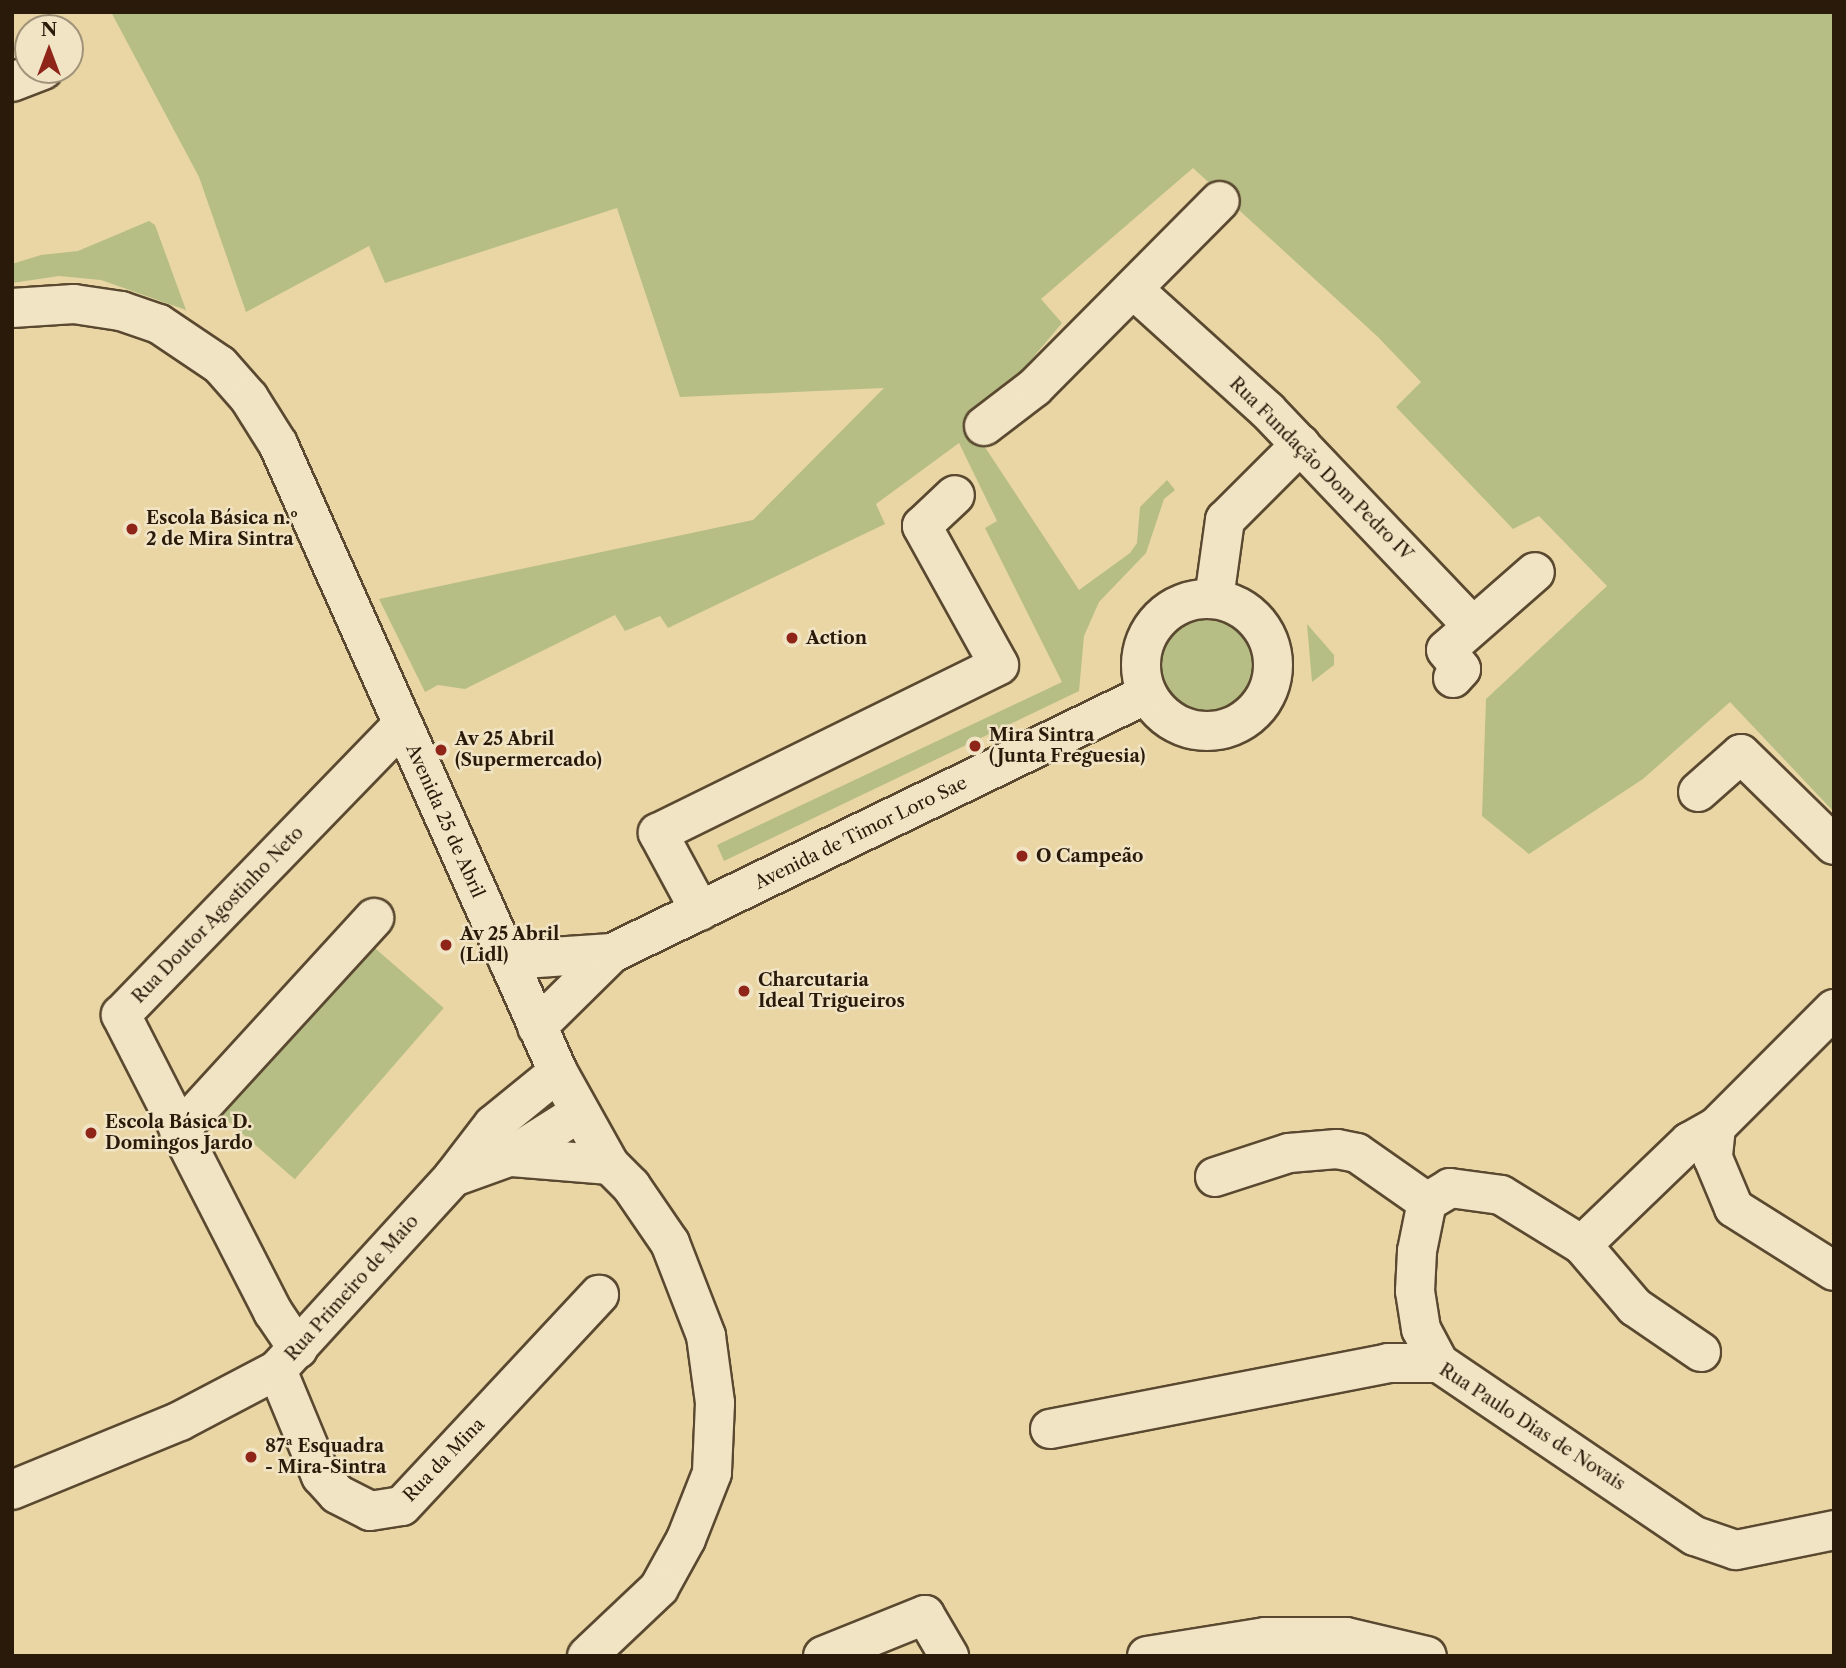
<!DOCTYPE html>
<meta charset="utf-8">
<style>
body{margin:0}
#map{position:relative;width:1846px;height:1668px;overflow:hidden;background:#e9d6a4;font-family:"Libre Caslon Text",serif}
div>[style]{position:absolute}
.green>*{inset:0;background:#b6be86;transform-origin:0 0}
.round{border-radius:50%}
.roads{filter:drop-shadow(2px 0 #5a4930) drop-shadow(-2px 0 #5a4930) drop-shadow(0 2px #5a4930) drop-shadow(0 -2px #5a4930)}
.minor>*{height:38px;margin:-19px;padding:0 19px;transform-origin:19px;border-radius:19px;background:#f1e4c4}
.minor>.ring{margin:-19px;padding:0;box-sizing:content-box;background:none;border:38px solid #f1e4c4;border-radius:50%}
.dots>*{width:19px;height:19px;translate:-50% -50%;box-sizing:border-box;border:4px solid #f1e4c4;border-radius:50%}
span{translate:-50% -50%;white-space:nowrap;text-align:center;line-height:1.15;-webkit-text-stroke:5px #f1e4c4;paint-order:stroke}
.street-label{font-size:18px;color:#2a1a0a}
.poi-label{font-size:18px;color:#2a1a0a;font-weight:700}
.left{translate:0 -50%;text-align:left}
.frame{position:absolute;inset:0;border:14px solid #2a1a0a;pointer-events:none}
.north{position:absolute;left:14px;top:14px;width:70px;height:70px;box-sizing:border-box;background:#f1e4c4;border:2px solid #a1937a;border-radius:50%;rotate:0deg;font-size:19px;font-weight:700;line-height:28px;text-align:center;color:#2a1a0a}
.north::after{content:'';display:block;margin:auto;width:24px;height:32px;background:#8f2418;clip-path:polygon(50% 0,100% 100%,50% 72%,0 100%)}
</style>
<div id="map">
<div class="green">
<div style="clip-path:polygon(111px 12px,1834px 12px,1834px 812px,1730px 702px,1643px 779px,1529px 854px,1482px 816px,1486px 699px,1607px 586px,1539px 516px,1513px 529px,1396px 407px,1421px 382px,1378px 337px,1193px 168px,1041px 299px,1062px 323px,973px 429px,1079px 590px,1130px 553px,1137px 543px,1140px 507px,1167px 480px,1175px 490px,1164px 499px,1146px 553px,1099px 602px,1084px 636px,1079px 691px,724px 861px,717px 845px,1062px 682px,985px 528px,997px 521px,959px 443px,876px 504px,885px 524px,668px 628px,660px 616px,625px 631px,615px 615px,465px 689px,438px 685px,425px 692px,379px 599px,753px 520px,884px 388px,680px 397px,617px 208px,385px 283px,369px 246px,246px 312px,199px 177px)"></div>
<div style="clip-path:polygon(149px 221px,155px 225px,186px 310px,101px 280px,59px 276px,12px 283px,12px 264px,41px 255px,78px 251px)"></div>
<div class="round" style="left:1159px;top:620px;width:94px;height:94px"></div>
<div style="clip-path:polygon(1307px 624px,1334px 655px,1334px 665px,1312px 682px)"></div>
<div style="left:369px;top:943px;width:99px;height:227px;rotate:41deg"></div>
</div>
<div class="roads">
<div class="minor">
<div style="left:12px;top:82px;width:33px;rotate:-21deg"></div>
<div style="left:1133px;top:289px;width:181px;rotate:42.1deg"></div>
<div style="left:1267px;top:410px;width:298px;rotate:46.4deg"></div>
<div style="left:12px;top:308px;width:62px;rotate:-3.7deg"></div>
<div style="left:74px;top:304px;width:48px;rotate:8.5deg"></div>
<div style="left:121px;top:311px;width:40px;rotate:18.9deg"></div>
<div style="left:159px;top:324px;width:73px;rotate:33.9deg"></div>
<div style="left:220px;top:365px;width:44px;rotate:48.7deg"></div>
<div style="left:249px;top:398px;width:54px;rotate:57.8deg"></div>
<div style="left:278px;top:444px;width:688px;rotate:65.97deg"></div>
<div style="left:558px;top:1072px;width:107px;rotate:60.8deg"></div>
<div style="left:610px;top:1165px;width:30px;rotate:45deg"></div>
<div style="left:631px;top:1186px;width:69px;rotate:55.6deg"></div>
<div style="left:670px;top:1243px;width:100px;rotate:68.8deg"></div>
<div style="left:706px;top:1336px;width:68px;rotate:82.3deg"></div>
<div style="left:715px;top:1403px;width:70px;rotate:92.5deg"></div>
<div style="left:712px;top:1473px;width:71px;rotate:111.5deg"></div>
<div style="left:686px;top:1539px;width:56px;rotate:118.9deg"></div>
<div style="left:659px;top:1588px;width:99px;rotate:136.6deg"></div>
<div style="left:984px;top:426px;width:64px;rotate:-37.4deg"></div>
<div style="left:1035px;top:387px;width:262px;rotate:-45.2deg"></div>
<div style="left:1214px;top:599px;width:80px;rotate:-82.1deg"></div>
<div style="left:1225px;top:520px;width:107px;rotate:-45deg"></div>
<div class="ring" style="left:1141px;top:599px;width:94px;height:94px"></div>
<div style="left:1453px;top:678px;width:12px;rotate:-48deg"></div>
<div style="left:1461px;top:669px;width:24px;rotate:-128deg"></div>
<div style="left:1446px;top:650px;width:118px;rotate:-41.2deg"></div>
<div style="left:1698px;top:792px;width:57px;rotate:-41.5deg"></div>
<div style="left:1741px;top:754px;width:130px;rotate:44.4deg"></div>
<div style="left:700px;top:911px;width:89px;rotate:-118.3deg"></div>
<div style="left:658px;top:833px;width:380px;rotate:-26.2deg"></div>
<div style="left:999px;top:665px;width:159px;rotate:-119deg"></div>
<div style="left:922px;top:526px;width:45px;rotate:-43.2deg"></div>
<div style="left:508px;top:960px;width:104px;rotate:-3.9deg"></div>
<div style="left:1834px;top:1009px;width:167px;rotate:135deg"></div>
<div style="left:1716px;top:1127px;width:31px;rotate:96deg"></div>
<div style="left:1713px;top:1158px;width:54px;rotate:67.2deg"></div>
<div style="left:1734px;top:1208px;width:118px;rotate:32.2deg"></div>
<div style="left:537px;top:1027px;width:105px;rotate:-44.6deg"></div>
<div style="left:612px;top:953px;width:594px;rotate:-25.83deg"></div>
<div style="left:179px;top:1131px;width:289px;rotate:-47.5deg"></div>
<div style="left:512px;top:1157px;width:98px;rotate:4.7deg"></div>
<div style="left:453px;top:1177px;width:59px;rotate:-19.7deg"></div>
<div style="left:509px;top:1157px;width:83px;rotate:-32.2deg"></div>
<div style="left:1215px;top:1177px;width:78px;rotate:-18deg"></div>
<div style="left:1289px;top:1153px;width:48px;rotate:-4.8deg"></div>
<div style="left:1337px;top:1149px;width:20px;rotate:11deg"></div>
<div style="left:1357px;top:1153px;width:85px;rotate:35deg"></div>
<div style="left:298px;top:1349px;width:45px;rotate:-124deg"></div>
<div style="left:273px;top:1312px;width:334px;rotate:-117.1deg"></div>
<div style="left:121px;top:1015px;width:404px;rotate:-45.9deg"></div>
<div style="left:1701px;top:1352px;width:80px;rotate:-145.7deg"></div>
<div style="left:1635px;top:1307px;width:82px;rotate:-130.5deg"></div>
<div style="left:1582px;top:1245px;width:149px;rotate:-43.9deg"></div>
<div style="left:1689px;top:1142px;width:31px;rotate:-29deg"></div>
<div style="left:1439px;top:1363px;width:38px;rotate:-118deg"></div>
<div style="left:1421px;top:1329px;width:38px;rotate:-99deg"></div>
<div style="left:1415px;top:1291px;width:40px;rotate:-87.1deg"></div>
<div style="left:1417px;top:1251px;width:50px;rotate:-78.5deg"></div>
<div style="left:1427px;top:1202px;width:27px;rotate:-31deg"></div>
<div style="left:1450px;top:1188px;width:51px;rotate:7.8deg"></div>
<div style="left:1501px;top:1195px;width:95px;rotate:31.7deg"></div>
<div style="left:277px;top:1370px;width:115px;rotate:67.5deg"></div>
<div style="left:321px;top:1476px;width:24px;rotate:48deg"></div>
<div style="left:337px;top:1494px;width:37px;rotate:27deg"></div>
<div style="left:370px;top:1511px;width:32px;rotate:-9deg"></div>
<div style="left:402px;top:1506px;width:289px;rotate:-47deg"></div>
<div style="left:1050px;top:1429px;width:344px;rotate:-11deg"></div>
<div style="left:1388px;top:1363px;width:51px"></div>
<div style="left:1439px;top:1363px;width:309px;rotate:34.1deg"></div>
<div style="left:1695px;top:1536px;width:43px;rotate:18.9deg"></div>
<div style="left:1736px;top:1550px;width:100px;rotate:-11.5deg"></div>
<div style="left:12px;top:1490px;width:182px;rotate:-22.3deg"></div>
<div style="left:180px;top:1421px;width:110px;rotate:-27.7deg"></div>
<div style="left:277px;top:1370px;width:261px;rotate:-47.6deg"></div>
<div style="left:453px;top:1177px;width:66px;rotate:-52.4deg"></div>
<div style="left:493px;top:1125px;width:84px;rotate:-39.2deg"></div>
<div style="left:823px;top:1656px;width:110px;rotate:-21.9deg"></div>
<div style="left:925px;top:1615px;width:48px;rotate:59.7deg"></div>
<div style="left:1147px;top:1656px;width:120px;rotate:-9.1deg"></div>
<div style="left:1265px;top:1637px;width:81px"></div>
<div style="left:1346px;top:1637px;width:83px;rotate:13.2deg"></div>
</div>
</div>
<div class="dots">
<div style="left:132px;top:529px;background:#8f2418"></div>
<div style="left:792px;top:638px;background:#8f2418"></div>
<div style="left:975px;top:746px;background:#8f2418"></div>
<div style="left:441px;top:750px;background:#8f2418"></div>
<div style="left:1022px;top:856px;background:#8f2418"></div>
<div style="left:446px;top:945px;background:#8f2418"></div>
<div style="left:744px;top:991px;background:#8f2418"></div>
<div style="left:91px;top:1133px;background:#8f2418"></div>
<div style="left:251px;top:1457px;background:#8f2418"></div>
</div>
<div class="street-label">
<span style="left:1321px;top:469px;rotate:45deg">Rua Fundação Dom Pedro IV</span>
<span style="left:445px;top:821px;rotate:66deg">Avenida 25 de Abril</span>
<span style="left:861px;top:833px;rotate:-26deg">Avenida de Timor Loro Sae</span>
<span style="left:218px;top:915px;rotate:-46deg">Rua Doutor Agostinho Neto</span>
<span style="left:352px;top:1288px;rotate:-48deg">Rua Primeiro de Maio</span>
<span style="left:1532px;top:1427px;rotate:33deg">Rua Paulo Dias de Novais</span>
<span style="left:444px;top:1460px;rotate:-46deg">Rua da Mina</span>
</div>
<div class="poi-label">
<span class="left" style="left:146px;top:529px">Escola Básica n.º<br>2 de Mira Sintra</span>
<span class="left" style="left:806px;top:638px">Action</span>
<span class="left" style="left:989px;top:746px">Mira Sintra<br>(Junta Freguesia)</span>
<span class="left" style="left:455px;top:750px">Av 25 Abril<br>(Supermercado)</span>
<span class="left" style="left:1036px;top:856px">O Campeão</span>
<span class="left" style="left:460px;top:945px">Av 25 Abril<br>(Lidl)</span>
<span class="left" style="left:758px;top:991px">Charcutaria<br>Ideal Trigueiros</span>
<span class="left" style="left:105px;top:1133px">Escola Básica D.<br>Domingos Jardo</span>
<span class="left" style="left:265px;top:1457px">87ª Esquadra<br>- Mira-Sintra</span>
</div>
<div class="frame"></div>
<div class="north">N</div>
</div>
